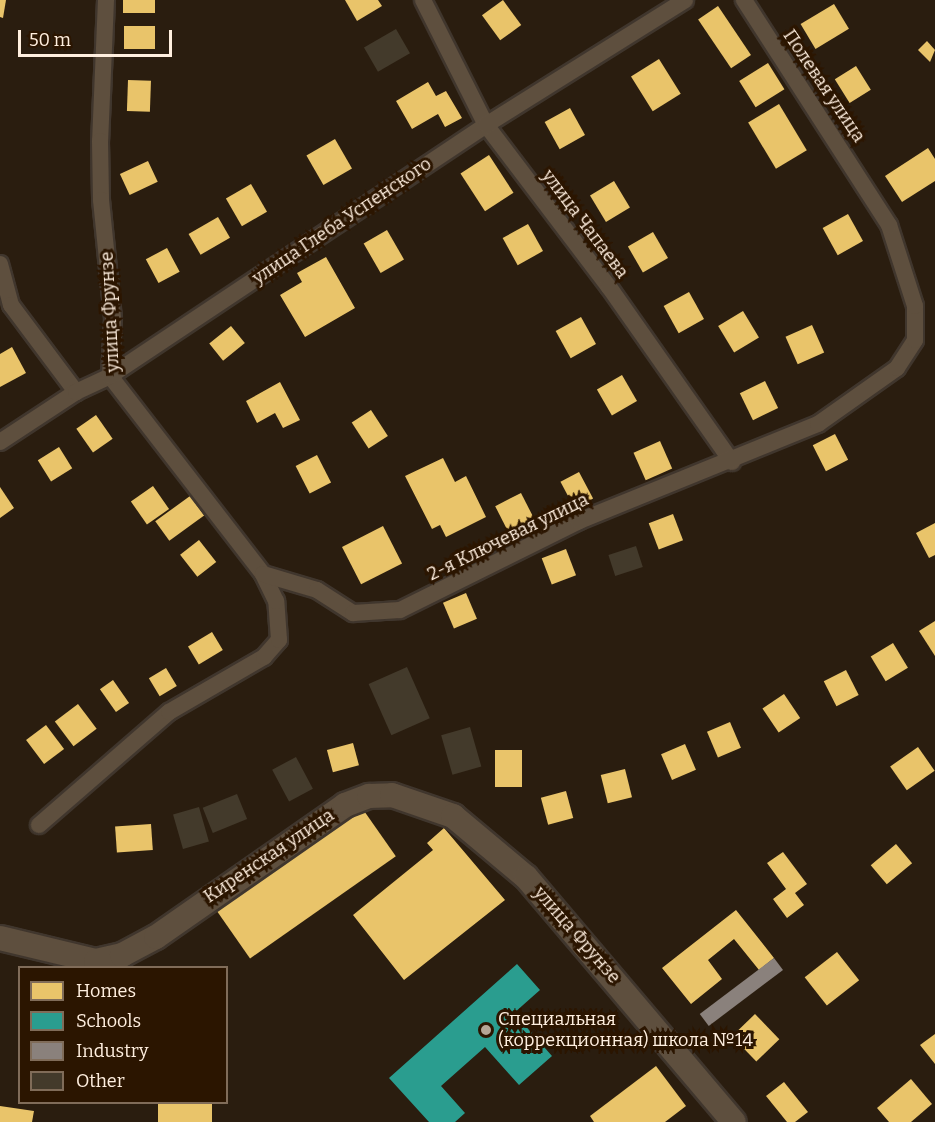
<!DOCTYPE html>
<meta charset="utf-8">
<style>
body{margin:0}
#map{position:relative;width:935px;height:1122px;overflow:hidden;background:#2a1d0f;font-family:Bitter,serif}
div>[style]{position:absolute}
.homes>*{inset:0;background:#e9c46a;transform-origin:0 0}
.schools>*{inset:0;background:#2a9d8f}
.industry>*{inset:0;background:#8a817c;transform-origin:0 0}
.building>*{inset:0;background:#433a2b;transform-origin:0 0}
.roads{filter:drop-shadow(2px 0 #40362d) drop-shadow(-2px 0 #40362d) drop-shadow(0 2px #40362d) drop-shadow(0 -2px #40362d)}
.street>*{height:16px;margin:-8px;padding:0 8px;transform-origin:8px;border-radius:8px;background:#5e4f3e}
.secondary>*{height:24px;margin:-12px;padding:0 12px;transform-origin:12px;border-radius:12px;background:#5e4f3e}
.dots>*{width:16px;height:16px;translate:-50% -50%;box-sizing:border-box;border:3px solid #2b1500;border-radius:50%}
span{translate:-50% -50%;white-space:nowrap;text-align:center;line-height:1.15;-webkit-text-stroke:6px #2b1500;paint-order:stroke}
.street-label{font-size:18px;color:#ffefdf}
.poi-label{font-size:18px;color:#ffefdf}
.left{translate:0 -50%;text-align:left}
.legend{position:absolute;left:18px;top:966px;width:210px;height:138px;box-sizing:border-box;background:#2b1500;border:2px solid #806c59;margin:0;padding:8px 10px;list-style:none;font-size:18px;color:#ffefdf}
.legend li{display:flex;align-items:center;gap:12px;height:30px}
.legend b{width:30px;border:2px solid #806c59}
.scale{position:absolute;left:18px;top:30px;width:154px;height:27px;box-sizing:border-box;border:3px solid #ffefdf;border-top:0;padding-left:8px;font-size:18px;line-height:21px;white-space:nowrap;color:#ffefdf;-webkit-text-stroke:4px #2b1500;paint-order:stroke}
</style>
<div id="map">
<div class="homes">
<div style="clip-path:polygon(0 0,6px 0,3px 18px,0 17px)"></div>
<div style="left:123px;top:0;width:32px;height:13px"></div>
<div style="clip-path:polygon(345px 0,378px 0,382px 6px,357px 21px)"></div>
<div style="left:503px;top:0;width:31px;height:26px;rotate:54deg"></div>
<div style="left:834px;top:4px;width:29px;height:39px;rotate:59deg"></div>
<div style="left:718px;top:6px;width:59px;height:24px;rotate:56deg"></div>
<div style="left:124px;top:26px;width:31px;height:23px"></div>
<div style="clip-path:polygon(927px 41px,935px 50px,930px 62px,918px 50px)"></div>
<div style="left:659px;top:59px;width:41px;height:33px;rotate:58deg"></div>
<div style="left:768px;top:63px;width:31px;height:34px;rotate:58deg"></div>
<div style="left:856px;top:66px;width:28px;height:25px;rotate:58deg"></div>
<div style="left:128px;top:80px;width:23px;height:31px;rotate:2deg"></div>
<div style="clip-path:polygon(428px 82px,436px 96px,446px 91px,462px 118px,445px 127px,438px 114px,412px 129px,396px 101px)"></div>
<div style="left:779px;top:104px;width:54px;height:36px;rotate:59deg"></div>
<div style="left:570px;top:108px;width:31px;height:29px;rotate:61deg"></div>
<div style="left:335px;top:139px;width:34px;height:33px;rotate:60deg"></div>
<div style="clip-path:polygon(928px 148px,935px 159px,935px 181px,902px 202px,885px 176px)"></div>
<div style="left:489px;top:155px;width:45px;height:34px;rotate:57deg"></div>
<div style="left:148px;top:161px;width:23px;height:31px;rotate:65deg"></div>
<div style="left:614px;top:181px;width:31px;height:28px;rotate:59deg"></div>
<div style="left:251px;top:184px;width:32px;height:29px;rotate:60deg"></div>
<div style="left:848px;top:214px;width:31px;height:29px;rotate:61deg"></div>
<div style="left:218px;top:217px;width:24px;height:34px;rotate:60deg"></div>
<div style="left:528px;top:224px;width:31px;height:29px;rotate:61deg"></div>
<div style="left:387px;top:230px;width:34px;height:27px;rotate:60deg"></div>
<div style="left:653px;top:232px;width:30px;height:29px;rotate:60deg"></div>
<div style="left:167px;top:248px;width:27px;height:24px;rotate:62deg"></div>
<div style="clip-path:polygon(326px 257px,355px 308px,305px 337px,280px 295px,302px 282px,297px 273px)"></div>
<div style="left:689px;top:292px;width:31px;height:29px;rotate:61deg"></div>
<div style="left:743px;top:311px;width:31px;height:29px;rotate:59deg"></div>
<div style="left:581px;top:317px;width:31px;height:29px;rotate:61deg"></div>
<div style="left:812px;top:325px;width:30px;height:29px;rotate:66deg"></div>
<div style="left:231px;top:326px;width:22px;height:28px;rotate:51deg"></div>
<div style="clip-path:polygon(12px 347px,26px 373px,0 387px,0 354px)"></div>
<div style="left:622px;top:375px;width:30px;height:29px;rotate:60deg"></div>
<div style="left:765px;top:381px;width:30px;height:28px;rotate:64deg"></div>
<div style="clip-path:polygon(280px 382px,300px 420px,283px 428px,275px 413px,257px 423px,246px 401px)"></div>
<div style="left:371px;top:410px;width:31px;height:23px;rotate:57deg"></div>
<div style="left:96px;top:415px;width:29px;height:24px;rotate:55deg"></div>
<div style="left:835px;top:434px;width:29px;height:25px;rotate:63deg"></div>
<div style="left:660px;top:441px;width:30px;height:29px;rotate:66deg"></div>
<div style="left:59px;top:447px;width:25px;height:25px;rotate:58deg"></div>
<div style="left:317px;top:455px;width:31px;height:24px;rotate:63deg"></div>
<div style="clip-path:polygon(443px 458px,455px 482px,466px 476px,486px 517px,446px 537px,440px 525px,432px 529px,405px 476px)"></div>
<div style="left:579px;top:472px;width:30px;height:21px;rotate:62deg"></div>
<div style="left:153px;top:486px;width:28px;height:27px;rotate:55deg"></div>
<div style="clip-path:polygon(0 487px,14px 508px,0 518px)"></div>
<div style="left:521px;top:493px;width:29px;height:29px;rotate:63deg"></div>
<div style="left:190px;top:496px;width:24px;height:43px;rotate:54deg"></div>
<div style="left:673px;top:514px;width:28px;height:26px;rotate:69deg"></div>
<div style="clip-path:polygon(935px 523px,935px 555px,929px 558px,916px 533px)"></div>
<div style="left:383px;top:526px;width:42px;height:46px;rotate:63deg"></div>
<div style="left:199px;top:540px;width:28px;height:24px;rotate:52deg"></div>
<div style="left:566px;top:549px;width:28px;height:26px;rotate:69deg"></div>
<div style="left:466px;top:593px;width:28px;height:25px;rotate:67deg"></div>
<div style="clip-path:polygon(935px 621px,935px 656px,919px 631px)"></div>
<div style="left:212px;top:632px;width:21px;height:28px;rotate:59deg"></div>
<div style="left:893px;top:643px;width:29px;height:26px;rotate:59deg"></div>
<div style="left:166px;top:668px;width:21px;height:20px;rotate:59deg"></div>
<div style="left:846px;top:670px;width:28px;height:25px;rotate:63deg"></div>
<div style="left:113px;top:680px;width:28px;height:16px;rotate:55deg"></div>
<div style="left:784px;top:694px;width:29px;height:26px;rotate:56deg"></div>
<div style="left:78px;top:704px;width:31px;height:29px;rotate:53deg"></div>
<div style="left:730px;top:722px;width:28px;height:25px;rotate:67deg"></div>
<div style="left:46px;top:725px;width:30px;height:25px;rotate:53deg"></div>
<div style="left:353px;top:743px;width:23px;height:27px;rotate:75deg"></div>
<div style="left:685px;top:744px;width:28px;height:26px;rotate:67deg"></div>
<div style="left:918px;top:747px;width:29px;height:34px;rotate:55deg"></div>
<div style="left:495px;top:750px;width:27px;height:37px"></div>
<div style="left:625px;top:769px;width:29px;height:25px;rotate:76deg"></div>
<div style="left:566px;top:791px;width:28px;height:26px;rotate:75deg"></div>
<div style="left:362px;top:808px;width:59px;height:178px;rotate:55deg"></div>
<div style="left:151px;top:824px;width:26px;height:36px;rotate:86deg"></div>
<div style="clip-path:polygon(444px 828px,505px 900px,404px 980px,353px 915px,433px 850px,427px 843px)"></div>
<div style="left:896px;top:844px;width:25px;height:33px;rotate:50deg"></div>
<div style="clip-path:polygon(783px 852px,807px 884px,795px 893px,804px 905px,787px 918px,773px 899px,786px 889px,767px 863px)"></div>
<div style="clip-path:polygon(736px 910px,774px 958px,759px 970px,734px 939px,708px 960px,722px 979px,691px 1004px,662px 968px)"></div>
<div style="left:837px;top:952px;width:36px;height:41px;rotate:52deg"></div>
<div style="left:755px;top:1014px;width:35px;height:32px;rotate:46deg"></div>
<div style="clip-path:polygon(935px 1034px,935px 1064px,920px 1045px)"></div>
<div style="clip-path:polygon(656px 1066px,686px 1106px,665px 1122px,594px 1122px,590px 1116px)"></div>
<div style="clip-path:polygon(911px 1079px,932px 1104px,911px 1122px,889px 1122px,877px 1108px)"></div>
<div style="clip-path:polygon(784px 1082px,808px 1112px,795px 1122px,787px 1122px,766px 1096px)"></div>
<div style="left:158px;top:1102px;width:54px;height:20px"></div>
<div style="clip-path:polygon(0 1106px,34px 1111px,32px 1122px,0 1122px)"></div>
</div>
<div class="schools">
<div style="clip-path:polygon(517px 964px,540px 990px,514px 1013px,552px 1056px,519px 1085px,485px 1047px,441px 1086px,465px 1113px,455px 1122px,429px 1122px,389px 1078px)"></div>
</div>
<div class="industry">
<div style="left:774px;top:958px;width:15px;height:93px;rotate:53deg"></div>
</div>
<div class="building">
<div style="left:396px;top:29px;width:28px;height:37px;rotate:60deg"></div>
<div style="left:636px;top:546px;width:22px;height:29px;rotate:72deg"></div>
<div style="left:407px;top:667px;width:56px;height:42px;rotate:66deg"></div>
<div style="left:470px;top:727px;width:41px;height:30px;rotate:74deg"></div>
<div style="left:296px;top:757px;width:36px;height:27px;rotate:62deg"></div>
<div style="left:237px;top:794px;width:27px;height:37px;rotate:68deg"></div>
<div style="left:199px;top:807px;width:36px;height:27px;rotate:74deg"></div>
</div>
<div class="roads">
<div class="street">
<div style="left:106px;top:0;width:141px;rotate:92.4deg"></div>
<div style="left:100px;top:141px;width:59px;rotate:89deg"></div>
<div style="left:101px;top:200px;width:120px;rotate:84.2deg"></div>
<div style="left:113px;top:319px;width:57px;rotate:93deg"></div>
<div style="left:110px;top:376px;width:250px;rotate:52.3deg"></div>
<div style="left:423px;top:0;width:140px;rotate:63.3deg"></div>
<div style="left:486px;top:125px;width:203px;rotate:52.8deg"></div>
<div style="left:609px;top:287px;width:214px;rotate:54.9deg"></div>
<div style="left:0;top:264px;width:42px;rotate:75deg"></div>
<div style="left:11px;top:305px;width:109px;rotate:53.2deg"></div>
<div style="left:0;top:442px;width:91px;rotate:-33.3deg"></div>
<div style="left:76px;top:392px;width:38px;rotate:-25deg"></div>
<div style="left:110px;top:376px;width:452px;rotate:-33.7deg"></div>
<div style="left:486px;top:125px;width:235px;rotate:-32.1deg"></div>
<div style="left:39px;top:825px;width:172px;rotate:-41deg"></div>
<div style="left:169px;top:712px;width:110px;rotate:-30.1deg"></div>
<div style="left:264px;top:657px;width:23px;rotate:-49deg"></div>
<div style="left:279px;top:640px;width:39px;rotate:-94deg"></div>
<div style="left:276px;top:601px;width:30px;rotate:-116deg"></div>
<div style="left:263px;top:574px;width:56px;rotate:16.5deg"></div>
<div style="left:317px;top:590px;width:43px;rotate:32.6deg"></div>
<div style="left:353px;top:613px;width:47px;rotate:-3.7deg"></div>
<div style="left:400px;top:610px;width:200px;rotate:-26.4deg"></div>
<div style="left:579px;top:521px;width:258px;rotate:-22.1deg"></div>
<div style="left:818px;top:424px;width:97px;rotate:-35.3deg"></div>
<div style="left:897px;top:368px;width:33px;rotate:-57deg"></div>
<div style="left:915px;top:340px;width:34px;rotate:-90deg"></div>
<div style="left:915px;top:306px;width:85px;rotate:-107.8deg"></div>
<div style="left:889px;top:225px;width:268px;rotate:-122.8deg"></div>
</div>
<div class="secondary">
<div style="left:0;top:938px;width:99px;rotate:13.5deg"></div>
<div style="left:96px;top:961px;width:27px;rotate:-13deg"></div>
<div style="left:122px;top:955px;width:38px;rotate:-28deg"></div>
<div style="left:156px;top:937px;width:231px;rotate:-34.9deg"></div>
<div style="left:345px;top:805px;width:26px;rotate:-21deg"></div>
<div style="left:369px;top:796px;width:23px;rotate:-2deg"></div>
<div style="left:392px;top:795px;width:65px;rotate:19deg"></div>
<div style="left:453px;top:816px;width:95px;rotate:39.9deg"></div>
<div style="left:526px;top:877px;width:321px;rotate:49.7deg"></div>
</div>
</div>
<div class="dots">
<div style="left:486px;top:1030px;background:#b4a696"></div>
</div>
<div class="street-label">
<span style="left:824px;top:86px;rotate:56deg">Полевая улица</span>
<span style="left:342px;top:221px;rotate:-34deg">улица Глеба Успенского</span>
<span style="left:585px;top:224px;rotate:53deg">улица Чапаева</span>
<span style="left:110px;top:312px;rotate:-93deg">улица Фрунзе</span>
<span style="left:508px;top:537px;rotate:-26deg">2-я Ключевая улица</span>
<span style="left:269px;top:856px;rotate:-34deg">Киренская улица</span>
<span style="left:577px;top:935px;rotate:49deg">улица Фрунзе</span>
</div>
<div class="poi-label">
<span class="left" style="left:498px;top:1030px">Специальная<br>(коррекционная) школа №14</span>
</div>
<ul class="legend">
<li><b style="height:16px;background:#e9c46a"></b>Homes</li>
<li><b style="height:16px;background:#2a9d8f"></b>Schools</li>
<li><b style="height:16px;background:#8a817c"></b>Industry</li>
<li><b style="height:16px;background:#433a2b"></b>Other</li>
</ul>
<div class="scale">50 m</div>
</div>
